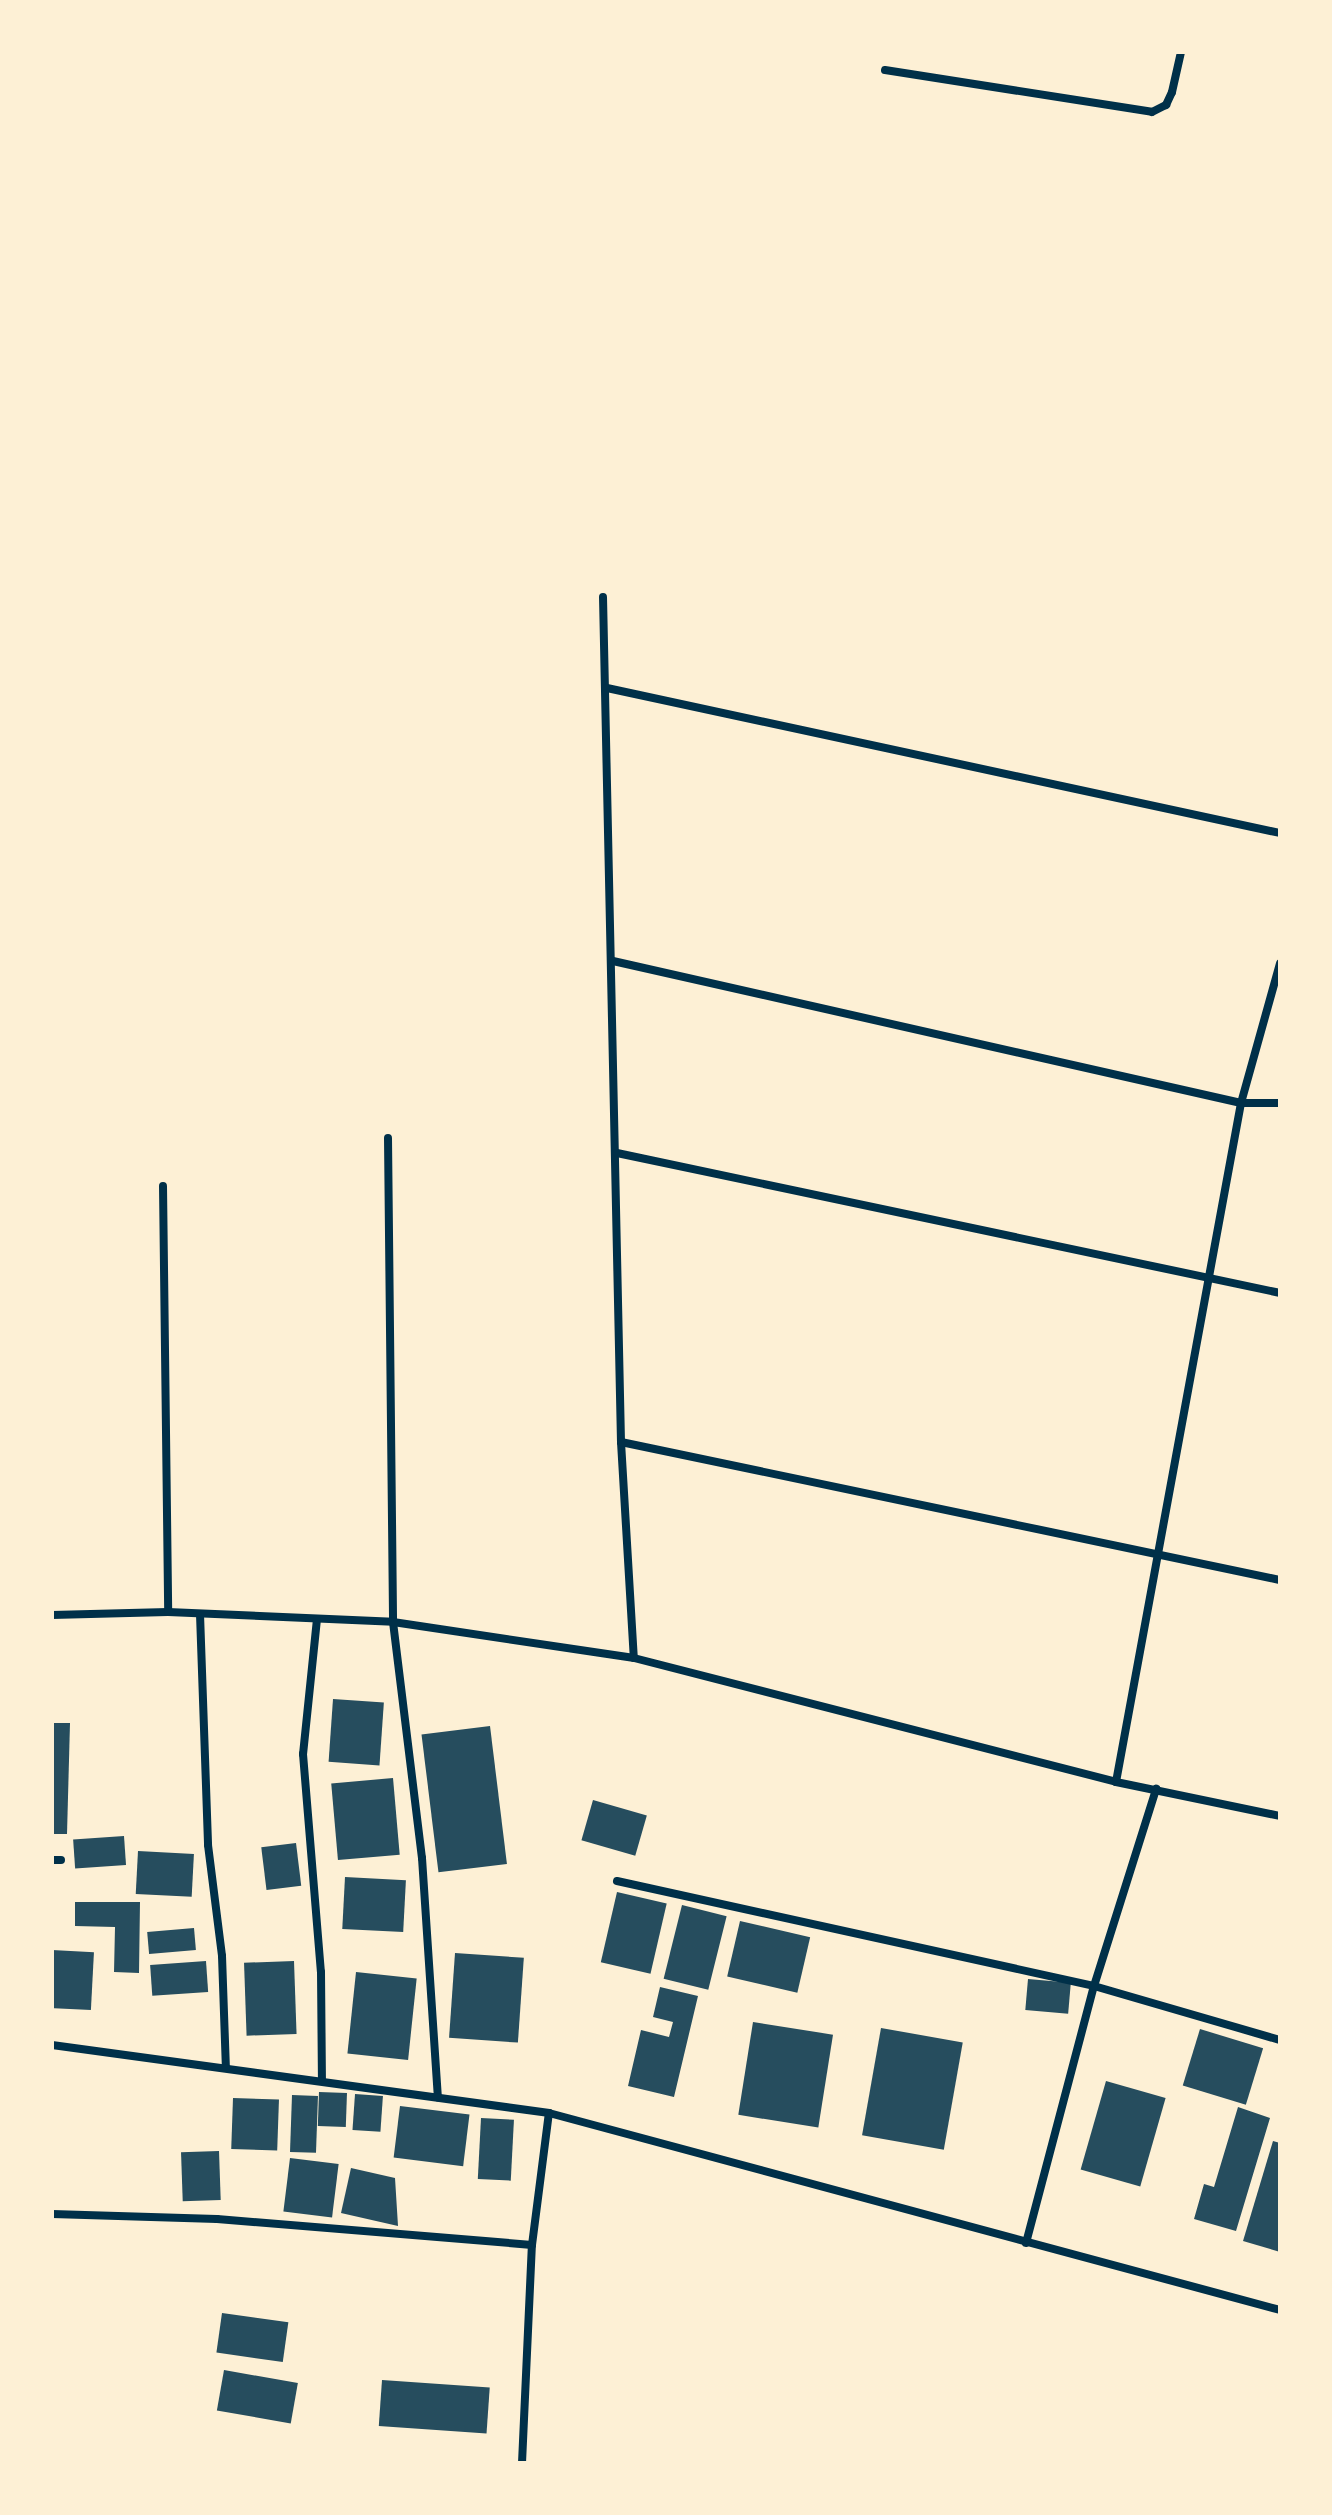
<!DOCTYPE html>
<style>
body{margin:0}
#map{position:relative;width:1332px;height:2515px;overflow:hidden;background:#fdf0d5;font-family:Ubuntu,sans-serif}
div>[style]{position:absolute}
.building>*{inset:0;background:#264d5e;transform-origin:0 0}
.minor>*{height:8px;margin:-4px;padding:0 4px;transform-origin:4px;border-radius:4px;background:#003049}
span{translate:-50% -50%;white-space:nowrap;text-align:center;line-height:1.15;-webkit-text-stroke:8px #fdf0d5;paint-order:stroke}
.frame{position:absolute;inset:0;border:54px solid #fdf0d5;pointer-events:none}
</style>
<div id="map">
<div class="building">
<div style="left:333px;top:1699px;width:51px;height:63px;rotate:4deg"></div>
<div style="clip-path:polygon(52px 1723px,70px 1723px,67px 1834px,52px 1834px)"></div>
<div style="left:490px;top:1726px;width:139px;height:69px;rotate:83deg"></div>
<div style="left:393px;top:1778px;width:77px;height:62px;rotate:85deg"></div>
<div style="left:593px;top:1800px;width:56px;height:42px;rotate:16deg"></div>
<div style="left:124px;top:1836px;width:29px;height:51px;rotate:86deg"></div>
<div style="left:296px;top:1843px;width:43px;height:35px;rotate:83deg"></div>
<div style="left:138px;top:1851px;width:56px;height:43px;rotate:3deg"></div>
<div style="left:345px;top:1877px;width:61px;height:52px;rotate:3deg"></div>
<div style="left:617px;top:1892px;width:51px;height:72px;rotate:13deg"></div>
<div style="clip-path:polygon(75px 1902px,140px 1902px,139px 1973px,114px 1972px,115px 1927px,75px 1926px)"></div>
<div style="left:682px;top:1905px;width:46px;height:76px;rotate:14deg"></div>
<div style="left:740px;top:1921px;width:72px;height:57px;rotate:13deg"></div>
<div style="left:194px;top:1928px;width:22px;height:47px;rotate:85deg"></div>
<div style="left:52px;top:1950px;width:42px;height:58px;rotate:3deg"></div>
<div style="left:455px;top:1953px;width:69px;height:85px;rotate:4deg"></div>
<div style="left:206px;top:1961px;width:31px;height:56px;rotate:86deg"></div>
<div style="left:294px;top:1961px;width:73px;height:50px;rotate:88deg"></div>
<div style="left:356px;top:1972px;width:61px;height:82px;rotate:6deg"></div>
<div style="left:1028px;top:1979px;width:43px;height:31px;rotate:5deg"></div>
<div style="clip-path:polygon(660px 1987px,698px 1996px,674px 2097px,628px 2086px,641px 2030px,669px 2037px,673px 2022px,653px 2017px)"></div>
<div style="left:753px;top:2022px;width:81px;height:94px;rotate:9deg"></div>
<div style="left:881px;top:2028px;width:83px;height:109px;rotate:10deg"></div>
<div style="left:1200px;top:2029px;width:66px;height:59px;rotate:17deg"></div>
<div style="left:1106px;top:2081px;width:62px;height:92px;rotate:16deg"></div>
<div style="left:319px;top:2092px;width:28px;height:34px;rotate:2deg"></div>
<div style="left:355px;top:2094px;width:28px;height:36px;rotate:4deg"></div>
<div style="left:292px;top:2095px;width:26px;height:57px;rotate:2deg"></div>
<div style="left:233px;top:2098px;width:46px;height:51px;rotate:2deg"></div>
<div style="left:400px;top:2106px;width:70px;height:52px;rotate:7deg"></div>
<div style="clip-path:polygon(1238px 2107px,1270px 2118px,1236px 2231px,1194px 2219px,1204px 2184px,1214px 2187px)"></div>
<div style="left:481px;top:2118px;width:33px;height:61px;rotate:3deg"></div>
<div style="clip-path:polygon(1273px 2141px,1280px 2143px,1280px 2252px,1243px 2241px)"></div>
<div style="left:219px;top:2151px;width:49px;height:38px;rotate:88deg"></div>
<div style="left:290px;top:2158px;width:49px;height:54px;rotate:7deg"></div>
<div style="clip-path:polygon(351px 2168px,395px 2178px,398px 2226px,341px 2213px)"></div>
<div style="left:222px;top:2313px;width:67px;height:40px;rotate:8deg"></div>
<div style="left:224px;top:2370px;width:75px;height:41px;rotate:10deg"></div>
<div style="left:382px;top:2380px;width:108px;height:46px;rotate:4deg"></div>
</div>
<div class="minor">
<div style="left:885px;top:70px;width:270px;rotate:8.9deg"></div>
<div style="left:1152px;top:112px;width:16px;rotate:-27deg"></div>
<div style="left:1166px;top:105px;width:14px;rotate:-65deg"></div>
<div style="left:1172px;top:92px;width:41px;rotate:-77.3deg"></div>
<div style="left:603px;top:597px;width:845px;rotate:88.78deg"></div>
<div style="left:621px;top:1442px;width:216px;rotate:86.6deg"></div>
<div style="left:607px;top:688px;width:688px;rotate:12.16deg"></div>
<div style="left:613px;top:961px;width:644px;rotate:12.74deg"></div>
<div style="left:1241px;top:1103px;width:39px"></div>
<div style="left:388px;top:1138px;width:484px;rotate:89.4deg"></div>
<div style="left:393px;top:1622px;width:238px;rotate:83deg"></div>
<div style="left:422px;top:1858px;width:240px;rotate:86.2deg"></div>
<div style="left:617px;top:1153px;width:678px;rotate:11.92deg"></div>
<div style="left:163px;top:1186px;width:426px;rotate:89.3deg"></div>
<div style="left:621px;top:1442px;width:673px;rotate:11.83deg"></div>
<div style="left:200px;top:1614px;width:231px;rotate:88deg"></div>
<div style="left:208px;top:1845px;width:112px;rotate:82.8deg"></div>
<div style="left:222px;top:1956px;width:112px;rotate:88deg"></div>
<div style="left:52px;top:1615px;width:116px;rotate:-1.5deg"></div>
<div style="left:168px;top:1612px;width:225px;rotate:2.5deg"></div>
<div style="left:393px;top:1622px;width:244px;rotate:8.5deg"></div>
<div style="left:634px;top:1658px;width:498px;rotate:14.4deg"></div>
<div style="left:1116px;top:1782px;width:167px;rotate:11.7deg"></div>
<div style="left:317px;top:1619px;width:136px;rotate:95.9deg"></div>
<div style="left:303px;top:1754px;width:219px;rotate:85.3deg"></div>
<div style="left:321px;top:1972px;width:109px;rotate:89.5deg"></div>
<div style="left:1116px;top:1782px;width:690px;rotate:-79.57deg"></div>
<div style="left:1241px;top:1103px;width:145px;rotate:-74.4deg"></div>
<div style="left:52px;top:1860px;width:9px"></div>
<div style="left:617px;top:1881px;width:488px;rotate:12.4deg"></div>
<div style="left:1094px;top:1986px;width:194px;rotate:16.2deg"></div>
<div style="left:52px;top:2045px;width:502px;rotate:7.79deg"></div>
<div style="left:549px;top:2113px;width:757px;rotate:15.08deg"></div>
<div style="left:52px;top:2214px;width:165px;rotate:1.7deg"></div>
<div style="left:217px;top:2219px;width:316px;rotate:4.7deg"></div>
<div style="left:1026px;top:2243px;width:266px;rotate:-75.2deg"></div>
<div style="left:1094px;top:1986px;width:207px;rotate:-72.5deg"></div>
<div style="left:522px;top:2463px;width:218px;rotate:-87.4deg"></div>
<div style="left:532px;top:2245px;width:133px;rotate:-82.7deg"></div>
</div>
<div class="frame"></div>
</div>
